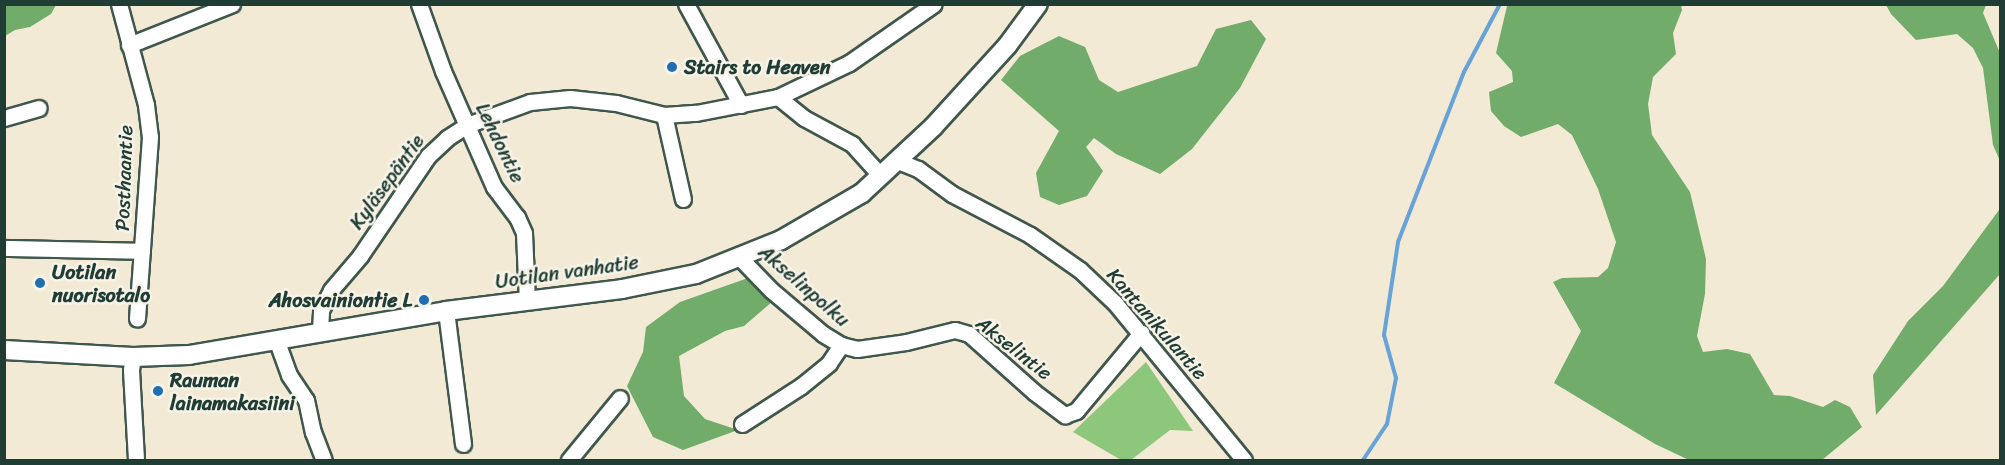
<!DOCTYPE html>
<meta charset="utf-8">
<style>
body{margin:0}
#map{position:relative;width:2005px;height:465px;overflow:hidden;background:#f2ead5;font-family:Sriracha,sans-serif}
div>[style]{position:absolute}
.green>*{inset:0;background:#8cc77b}
.forest>*{inset:0;background:#71ac6b}
.stream>*{height:4px;margin:-2px;padding:0 2px;transform-origin:2px;border-radius:2px;background:#67a3d8}
.roads{filter:drop-shadow(2px 0 #3f574c) drop-shadow(-2px 0 #3f574c) drop-shadow(0 2px #3f574c) drop-shadow(0 -2px #3f574c)}
.minor>*{height:15px;margin:-7.5px;padding:0 7.5px;transform-origin:7.5px;border-radius:7.5px;background:#fff}
.major>*{height:18px;margin:-9px;padding:0 9px;transform-origin:9px;border-radius:9px;background:#fff}
.dots>*{width:16px;height:16px;translate:-50% -50%;box-sizing:border-box;border:3px solid #f7f3e8;border-radius:50%}
span{translate:-50% -50%;white-space:nowrap;text-align:center;line-height:1.15;-webkit-text-stroke:5px #f7f3e8;paint-order:stroke}
.poi-label{font-size:20px;color:#1f3d34;font-weight:700}
.left{translate:0 -50%;text-align:left}
.right{translate:-100% -50%;text-align:right}
.street-label{font-size:20px;color:#1f3d34}
.frame{position:absolute;inset:0;border:6px solid #1f3d34;pointer-events:none}
</style>
<div id="map">
<div class="green">
<div style="clip-path:polygon(1146px 362px,1193px 431px,1170px 430px,1131px 460px,1121px 460px,1073px 432px)"></div>
</div>
<div class="forest">
<div style="clip-path:polygon(5px 4px,56px 4px,56px 5px,51px 14px,30px 27px,15px 30px,5px 36px)"></div>
<div style="clip-path:polygon(1886px 5px,1986px 5px,1983px 13px,2000px 53px,2000px 161px,1993px 145px,1983px 68px,1973px 48px,1957px 34px,1916px 40px,1891px 14px)"></div>
<div style="clip-path:polygon(1507px 6px,1681px 5px,1682px 10px,1673px 33px,1676px 54px,1653px 77px,1648px 104px,1652px 135px,1690px 192px,1706px 259px,1705px 294px,1697px 336px,1703px 352px,1727px 349px,1750px 354px,1774px 395px,1790px 396px,1823px 407px,1835px 400px,1850px 407px,1862px 427px,1822px 460px,1689px 460px,1655px 444px,1554px 383px,1581px 331px,1553px 282px,1562px 278px,1598px 277px,1608px 268px,1616px 242px,1598px 189px,1572px 135px,1558px 124px,1521px 137px,1504px 126px,1491px 111px,1489px 92px,1513px 82px,1512px 71px,1496px 53px)"></div>
<div style="clip-path:polygon(1251px 20px,1266px 39px,1240px 88px,1192px 149px,1160px 174px,1116px 154px,1094px 138px,1086px 147px,1103px 171px,1087px 196px,1059px 205px,1040px 197px,1036px 173px,1059px 131px,1001px 80px,1020px 56px,1059px 36px,1085px 47px,1099px 80px,1118px 92px,1197px 66px,1216px 29px)"></div>
<div style="clip-path:polygon(2000px 202px,2000px 274px,1876px 415px,1873px 375px,1908px 321px,1943px 286px,1999px 210px)"></div>
<div style="clip-path:polygon(748px 278px,773px 301px,744px 326px,725px 331px,679px 356px,684px 396px,705px 419px,738px 430px,683px 450px,653px 437px,627px 386px,643px 352px,646px 327px,680px 302px)"></div>
</div>
<div class="stream">
<div style="left:1363px;top:460px;width:43px;rotate:-56.3deg"></div>
<div style="left:1387px;top:424px;width:47px;rotate:-78.9deg"></div>
<div style="left:1396px;top:378px;width:45px;rotate:-105.6deg"></div>
<div style="left:1384px;top:335px;width:94px;rotate:-81.4deg"></div>
<div style="left:1398px;top:242px;width:182px;rotate:-68.8deg"></div>
<div style="left:1464px;top:72px;width:77px;rotate:-62.1deg"></div>
</div>
<div class="roads">
<div class="minor">
<div style="left:119px;top:4px;width:105px;rotate:75deg"></div>
<div style="left:146px;top:105px;width:32px;rotate:83deg"></div>
<div style="left:150px;top:137px;width:182px;rotate:94.1deg"></div>
<div style="left:419px;top:4px;width:71px;rotate:70.3deg"></div>
<div style="left:443px;top:71px;width:127px;rotate:66.3deg"></div>
<div style="left:494px;top:187px;width:38px;rotate:53deg"></div>
<div style="left:517px;top:217px;width:17px;rotate:66deg"></div>
<div style="left:524px;top:233px;width:68px;rotate:87.5deg"></div>
<div style="left:686px;top:4px;width:115px;rotate:61.4deg"></div>
<div style="left:129px;top:45px;width:111px;rotate:-21.7deg"></div>
<div style="left:778px;top:97px;width:33px;rotate:39deg"></div>
<div style="left:804px;top:118px;width:55px;rotate:28.4deg"></div>
<div style="left:852px;top:144px;width:43px;rotate:47.8deg"></div>
<div style="left:664px;top:115px;width:86px;rotate:77.3deg"></div>
<div style="left:4px;top:118px;width:36px;rotate:-16deg"></div>
<div style="left:898px;top:161px;width:22px;rotate:22deg"></div>
<div style="left:918px;top:169px;width:42px;rotate:36.3deg"></div>
<div style="left:952px;top:194px;width:88px;rotate:27.7deg"></div>
<div style="left:1030px;top:235px;width:61px;rotate:35deg"></div>
<div style="left:1080px;top:270px;width:48px;rotate:43.3deg"></div>
<div style="left:1115px;top:303px;width:203px;rotate:50.6deg"></div>
<div style="left:4px;top:248px;width:138px;rotate:1.2deg"></div>
<div style="left:740px;top:258px;width:45px;rotate:45.9deg"></div>
<div style="left:771px;top:290px;width:68px;rotate:40.2deg"></div>
<div style="left:823px;top:334px;width:21px;rotate:31deg"></div>
<div style="left:841px;top:345px;width:16px;rotate:14deg"></div>
<div style="left:857px;top:349px;width:49px;rotate:-8.1deg"></div>
<div style="left:906px;top:342px;width:50px;rotate:-13.8deg"></div>
<div style="left:955px;top:330px;width:15px;rotate:16deg"></div>
<div style="left:969px;top:334px;width:87px;rotate:41.7deg"></div>
<div style="left:1034px;top:392px;width:39px;rotate:37deg"></div>
<div style="left:1065px;top:415px;width:12px;rotate:-20deg"></div>
<div style="left:1076px;top:411px;width:102px;rotate:-50.2deg"></div>
<div style="left:446px;top:311px;width:134px;rotate:82.7deg"></div>
<div style="left:320px;top:331px;width:21px;rotate:-87deg"></div>
<div style="left:321px;top:310px;width:22px;rotate:-63deg"></div>
<div style="left:331px;top:290px;width:45px;rotate:-49.5deg"></div>
<div style="left:360px;top:256px;width:121px;rotate:-55.8deg"></div>
<div style="left:428px;top:156px;width:26px;rotate:-43deg"></div>
<div style="left:447px;top:138px;width:24px;rotate:-33deg"></div>
<div style="left:467px;top:125px;width:67px;rotate:-20.1deg"></div>
<div style="left:530px;top:102px;width:40px;rotate:-5.7deg"></div>
<div style="left:570px;top:98px;width:46px;rotate:6.2deg"></div>
<div style="left:616px;top:103px;width:49px;rotate:14deg"></div>
<div style="left:664px;top:115px;width:32px;rotate:-4deg"></div>
<div style="left:696px;top:113px;width:84px;rotate:-11deg"></div>
<div style="left:778px;top:97px;width:79px;rotate:-25.6deg"></div>
<div style="left:849px;top:63px;width:103px;rotate:-34.8deg"></div>
<div style="left:276px;top:339px;width:38px;rotate:70deg"></div>
<div style="left:289px;top:375px;width:30px;rotate:56deg"></div>
<div style="left:306px;top:400px;width:33px;rotate:78deg"></div>
<div style="left:313px;top:432px;width:30px;rotate:69deg"></div>
<div style="left:133px;top:357px;width:13px;rotate:99deg"></div>
<div style="left:131px;top:370px;width:90px;rotate:86.8deg"></div>
<div style="left:742px;top:424px;width:70px;rotate:-32.8deg"></div>
<div style="left:801px;top:386px;width:36px;rotate:-39deg"></div>
<div style="left:829px;top:363px;width:22px;rotate:-56deg"></div>
<div style="left:569px;top:460px;width:80px;rotate:-50.6deg"></div>
</div>
<div class="major">
<div style="left:4px;top:350px;width:129px;rotate:3.1deg"></div>
<div style="left:133px;top:357px;width:56px;rotate:-2deg"></div>
<div style="left:189px;top:355px;width:261px;rotate:-9.7deg"></div>
<div style="left:446px;top:311px;width:177px;rotate:-7.1deg"></div>
<div style="left:622px;top:289px;width:76px;rotate:-11.5deg"></div>
<div style="left:696px;top:274px;width:92px;rotate:-21.8deg"></div>
<div style="left:781px;top:240px;width:94px;rotate:-30.1deg"></div>
<div style="left:862px;top:193px;width:97px;rotate:-42.9deg"></div>
<div style="left:933px;top:127px;width:110px;rotate:-47.6deg"></div>
<div style="left:1007px;top:46px;width:52px;rotate:-53.6deg"></div>
</div>
</div>
<div class="dots">
<div style="left:672px;top:67px;background:#1f6fb2"></div>
<div style="left:40px;top:283px;background:#1f6fb2"></div>
<div style="left:424px;top:300px;background:#1f6fb2"></div>
<div style="left:158px;top:391px;background:#1f6fb2"></div>
</div>
<div class="poi-label">
<span class="left" style="left:684px;top:67px">Stairs to Heaven</span>
<span class="left" style="left:52px;top:284px">Uotilan<br>nuorisotalo</span>
<span class="right" style="left:412px;top:300px">Ahosvainiontie L</span>
<span class="left" style="left:170px;top:392px">Rauman<br>lainamakasiini</span>
</div>
<div class="street-label">
<span style="left:500px;top:143px;rotate:64deg">Lehdontie</span>
<span style="left:124px;top:178px;rotate:-88deg">Posthaantie</span>
<span style="left:387px;top:182px;rotate:-54deg">Kyläsepäntie</span>
<span style="left:567px;top:272px;rotate:-8deg">Uotilan vanhatie</span>
<span style="left:804px;top:286px;rotate:41deg">Akselinpolku</span>
<span style="left:1157px;top:324px;rotate:49deg">Kantanikulantie</span>
<span style="left:1014px;top:348px;rotate:38deg">Akselintie</span>
</div>
<div class="frame"></div>
</div>
